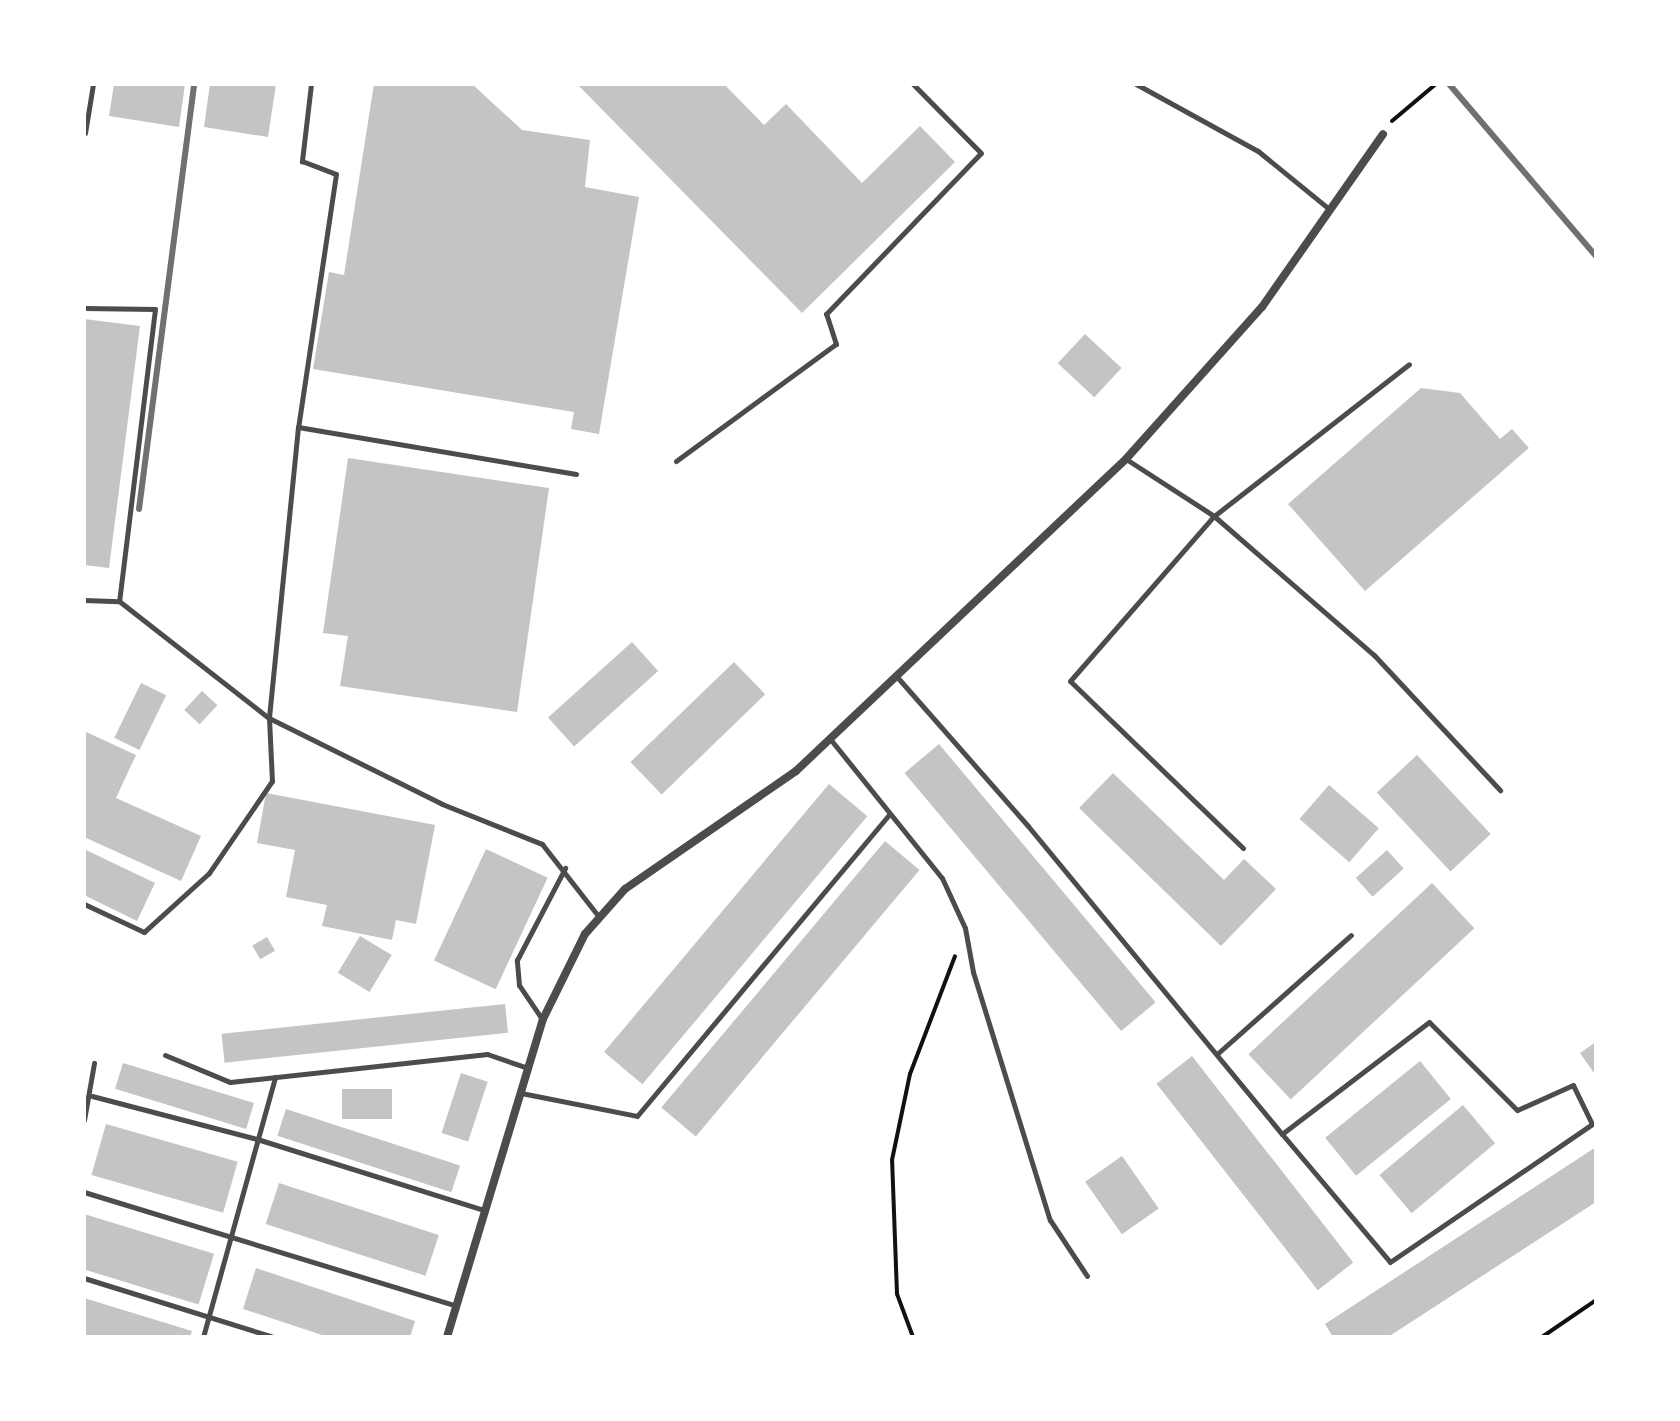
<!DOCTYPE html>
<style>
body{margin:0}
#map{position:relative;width:1680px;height:1421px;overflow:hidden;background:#fff;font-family:"Work Sans",sans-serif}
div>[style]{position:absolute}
.building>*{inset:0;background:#c4c4c4;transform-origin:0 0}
.path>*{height:4px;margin:-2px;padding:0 2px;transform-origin:2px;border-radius:2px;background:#111}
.service>*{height:5px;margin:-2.5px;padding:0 2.5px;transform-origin:2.5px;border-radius:2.5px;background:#4c4c4c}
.minor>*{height:8px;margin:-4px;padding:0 4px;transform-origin:4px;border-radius:4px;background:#4c4c4c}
.rail>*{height:6px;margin:-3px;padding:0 3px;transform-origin:3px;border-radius:3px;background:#707070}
span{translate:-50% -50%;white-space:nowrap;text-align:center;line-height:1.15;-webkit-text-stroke:7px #fff;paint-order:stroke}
.frame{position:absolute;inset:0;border:86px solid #fff;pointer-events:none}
</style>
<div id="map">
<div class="building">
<div style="clip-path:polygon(114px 84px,185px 84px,179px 127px,109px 116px)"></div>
<div style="clip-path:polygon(210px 84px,276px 84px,268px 137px,204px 127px)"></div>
<div style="clip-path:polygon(374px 84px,472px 84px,522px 130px,590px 140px,585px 187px,639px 197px,599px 434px,571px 429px,574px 412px,313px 369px,329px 272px,344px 275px)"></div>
<div style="clip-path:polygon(577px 84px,724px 84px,764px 125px,786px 104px,862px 183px,920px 126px,955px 162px,802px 313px)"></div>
<div style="clip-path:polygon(84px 319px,140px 326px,109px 568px,84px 565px)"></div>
<div style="left:1085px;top:334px;width:50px;height:40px;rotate:43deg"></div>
<div style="clip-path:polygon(1421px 388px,1460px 393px,1500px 439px,1512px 429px,1529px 448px,1365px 591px,1288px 504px)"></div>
<div style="clip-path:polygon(348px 458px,549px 488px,517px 712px,340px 686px,348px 636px,323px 633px)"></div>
<div style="left:632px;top:642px;width:39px;height:113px;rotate:48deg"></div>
<div style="left:734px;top:662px;width:45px;height:144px;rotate:46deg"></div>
<div style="left:141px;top:683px;width:28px;height:61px;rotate:26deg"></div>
<div style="left:202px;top:691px;width:21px;height:26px;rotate:43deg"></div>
<div style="clip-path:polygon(84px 731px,136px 755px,116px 798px,201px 836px,181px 881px,84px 837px)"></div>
<div style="left:939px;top:744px;width:337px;height:45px;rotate:50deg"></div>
<div style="left:1417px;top:755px;width:108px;height:55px;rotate:47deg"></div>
<div style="clip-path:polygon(1113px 773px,1224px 880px,1244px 859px,1276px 889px,1221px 946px,1079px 808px)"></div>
<div style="left:829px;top:784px;width:50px;height:350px;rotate:40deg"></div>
<div style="left:1329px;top:785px;width:66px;height:45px;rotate:41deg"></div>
<div style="clip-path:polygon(266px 793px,435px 825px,416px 924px,396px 920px,392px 940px,322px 926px,327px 905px,286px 897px,295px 850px,257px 843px)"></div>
<div style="left:885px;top:841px;width:45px;height:348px;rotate:40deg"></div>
<div style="clip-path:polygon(84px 849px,155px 883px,137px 921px,84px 895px)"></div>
<div style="left:486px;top:849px;width:68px;height:123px;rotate:25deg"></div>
<div style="left:1387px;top:850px;width:25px;height:42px;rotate:48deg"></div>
<div style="left:1432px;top:883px;width:62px;height:251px;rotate:47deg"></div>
<div style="left:360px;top:936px;width:37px;height:43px;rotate:31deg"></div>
<div style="left:267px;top:937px;width:16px;height:17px;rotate:60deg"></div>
<div style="left:505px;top:1004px;width:29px;height:285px;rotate:84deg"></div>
<div style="clip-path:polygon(1596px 1042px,1596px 1076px,1580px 1053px)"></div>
<div style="left:1192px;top:1056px;width:262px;height:45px;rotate:52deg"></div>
<div style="left:1420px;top:1061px;width:49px;height:122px;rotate:51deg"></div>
<div style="left:123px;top:1063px;width:137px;height:27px;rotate:17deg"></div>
<div style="left:461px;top:1073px;width:28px;height:63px;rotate:18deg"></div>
<div style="left:342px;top:1089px;width:50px;height:30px"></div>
<div style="left:1463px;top:1105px;width:50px;height:109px;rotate:50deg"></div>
<div style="left:286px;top:1109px;width:183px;height:28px;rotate:18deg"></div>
<div style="left:106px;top:1124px;width:137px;height:53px;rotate:16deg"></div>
<div style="clip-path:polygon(1596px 1147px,1596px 1202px,1388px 1337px,1333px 1337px,1325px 1324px)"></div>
<div style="left:1122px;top:1156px;width:64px;height:45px;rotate:55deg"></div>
<div style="left:279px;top:1183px;width:168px;height:43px;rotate:18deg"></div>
<div style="left:84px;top:1214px;width:136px;height:53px;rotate:17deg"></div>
<div style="clip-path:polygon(256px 1268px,415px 1321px,410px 1337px,328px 1337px,243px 1309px)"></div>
<div style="clip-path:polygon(84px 1298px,192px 1331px,190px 1337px,84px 1337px)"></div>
</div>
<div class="path">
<div style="left:1392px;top:121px;width:57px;rotate:-40.1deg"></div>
<div style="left:913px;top:1337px;width:46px;rotate:-110.4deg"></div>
<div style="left:897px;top:1294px;width:134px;rotate:-92.1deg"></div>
<div style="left:892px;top:1160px;width:88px;rotate:-78.2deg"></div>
<div style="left:910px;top:1074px;width:126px;rotate:-69.1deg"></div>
<div style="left:1542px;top:1337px;width:65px;rotate:-34.4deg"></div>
</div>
<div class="service">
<div style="left:311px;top:84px;width:78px;rotate:96.7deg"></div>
<div style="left:302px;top:161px;width:36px;rotate:21deg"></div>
<div style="left:336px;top:174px;width:256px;rotate:98.5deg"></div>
<div style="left:298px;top:427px;width:282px;rotate:9.6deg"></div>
<div style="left:1136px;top:84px;width:139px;rotate:28.8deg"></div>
<div style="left:1258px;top:151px;width:90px;rotate:39.2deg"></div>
<div style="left:85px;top:133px;width:50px;rotate:-80.7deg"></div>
<div style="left:84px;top:308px;width:71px;rotate:0.8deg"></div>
<div style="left:155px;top:309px;width:294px;rotate:97deg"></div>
<div style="left:119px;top:601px;width:190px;rotate:38deg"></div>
<div style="left:269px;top:718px;width:63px;rotate:87.3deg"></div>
<div style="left:272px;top:781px;width:112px;rotate:124.4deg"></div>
<div style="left:209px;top:873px;width:88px;rotate:137.8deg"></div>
<div style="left:144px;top:932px;width:66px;rotate:-155deg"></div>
<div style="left:298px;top:427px;width:292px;rotate:95.7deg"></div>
<div style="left:269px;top:718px;width:193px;rotate:26.4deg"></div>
<div style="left:442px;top:804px;width:108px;rotate:21.8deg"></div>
<div style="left:542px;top:844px;width:93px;rotate:52deg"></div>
<div style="left:1126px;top:459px;width:105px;rotate:32.9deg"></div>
<div style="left:1214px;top:516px;width:212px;rotate:41deg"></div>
<div style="left:1374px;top:655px;width:185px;rotate:47deg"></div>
<div style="left:676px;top:461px;width:198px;rotate:-36.2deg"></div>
<div style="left:836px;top:344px;width:32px;rotate:-108deg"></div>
<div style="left:826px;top:314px;width:223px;rotate:-46.1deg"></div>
<div style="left:981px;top:153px;width:97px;rotate:-134.6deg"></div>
<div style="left:84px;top:600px;width:35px;rotate:2deg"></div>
<div style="left:898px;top:678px;width:197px;rotate:48.7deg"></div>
<div style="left:1028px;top:826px;width:399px;rotate:50.5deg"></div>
<div style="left:1282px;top:1134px;width:167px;rotate:49.8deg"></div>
<div style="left:1390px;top:1262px;width:245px;rotate:-34.3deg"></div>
<div style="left:1592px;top:1124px;width:43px;rotate:-116deg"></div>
<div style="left:1573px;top:1085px;width:61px;rotate:155.9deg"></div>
<div style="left:1517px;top:1110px;width:124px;rotate:-135deg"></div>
<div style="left:1429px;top:1022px;width:185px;rotate:142.7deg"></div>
<div style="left:831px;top:740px;width:177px;rotate:51.2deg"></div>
<div style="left:942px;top:878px;width:55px;rotate:65.3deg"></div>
<div style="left:965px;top:928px;width:45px;rotate:79.7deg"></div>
<div style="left:973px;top:972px;width:260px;rotate:72.8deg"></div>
<div style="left:1050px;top:1220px;width:67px;rotate:56.5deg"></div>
<div style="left:1243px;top:848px;width:240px;rotate:-136deg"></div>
<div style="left:1070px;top:681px;width:219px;rotate:-48.9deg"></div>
<div style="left:1214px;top:516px;width:247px;rotate:-37.9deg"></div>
<div style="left:542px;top:1019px;width:41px;rotate:-124.1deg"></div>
<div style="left:519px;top:985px;width:25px;rotate:-95deg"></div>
<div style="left:517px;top:960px;width:104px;rotate:-62.4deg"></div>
<div style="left:1217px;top:1054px;width:179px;rotate:-41.6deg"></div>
<div style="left:165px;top:1055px;width:70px;rotate:22.6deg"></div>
<div style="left:230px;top:1082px;width:259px;rotate:-6.2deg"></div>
<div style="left:487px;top:1054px;width:43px;rotate:18.9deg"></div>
<div style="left:521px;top:1093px;width:118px;rotate:11.2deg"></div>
<div style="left:637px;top:1116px;width:393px;rotate:-50.1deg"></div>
<div style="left:92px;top:1096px;width:171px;rotate:14.6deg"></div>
<div style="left:257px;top:1139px;width:238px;rotate:17.4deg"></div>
<div style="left:84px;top:1120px;width:58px;rotate:-80deg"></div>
<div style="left:84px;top:1192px;width:389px;rotate:17deg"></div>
<div style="left:84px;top:1278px;width:198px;rotate:17.3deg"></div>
<div style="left:203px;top:1337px;width:270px;rotate:-74.5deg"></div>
</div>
<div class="minor">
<div style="left:447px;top:1337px;width:332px;rotate:-73.2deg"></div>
<div style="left:543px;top:1019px;width:95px;rotate:-63.7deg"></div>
<div style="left:585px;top:934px;width:60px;rotate:-48.4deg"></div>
<div style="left:625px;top:889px;width:208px;rotate:-34.6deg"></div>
<div style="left:796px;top:771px;width:454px;rotate:-43.4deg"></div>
<div style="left:1126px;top:459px;width:204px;rotate:-48.2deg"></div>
<div style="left:1262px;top:307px;width:211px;rotate:-55deg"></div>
</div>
<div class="rail">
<div style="left:1449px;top:84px;width:226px;rotate:49.5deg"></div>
<div style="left:139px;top:509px;width:429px;rotate:-82.6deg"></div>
</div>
<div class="frame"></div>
</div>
